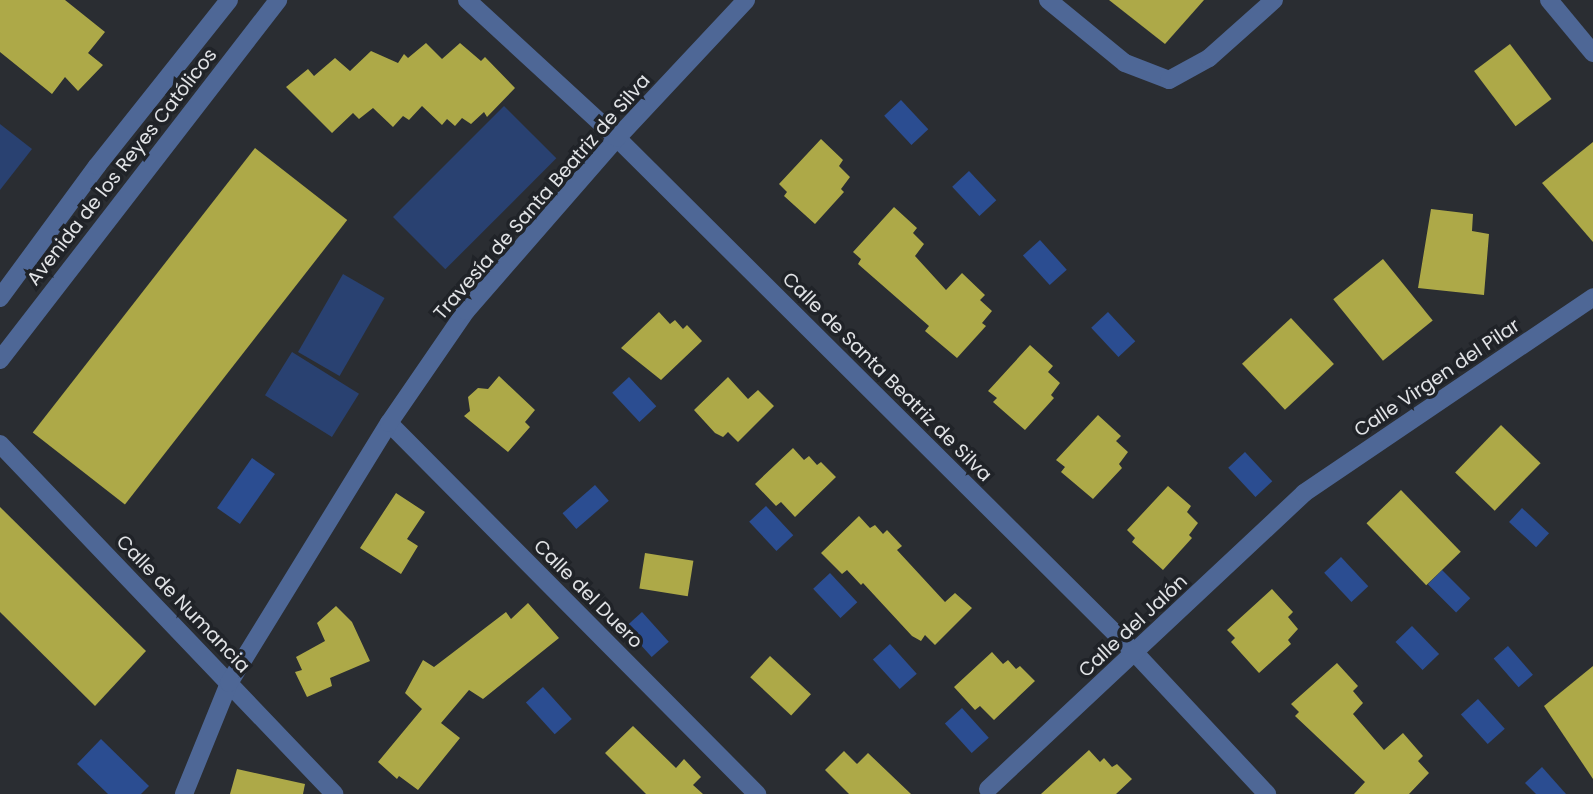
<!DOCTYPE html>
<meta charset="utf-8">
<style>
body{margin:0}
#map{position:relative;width:1593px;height:794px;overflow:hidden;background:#2a2d32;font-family:Poppins,sans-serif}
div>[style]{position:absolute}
.green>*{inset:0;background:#294171;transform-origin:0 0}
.water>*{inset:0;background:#2b4d91;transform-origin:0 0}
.building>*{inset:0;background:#ada948;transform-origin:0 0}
.minor>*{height:18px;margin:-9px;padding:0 9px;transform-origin:9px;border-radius:9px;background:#4e6796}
span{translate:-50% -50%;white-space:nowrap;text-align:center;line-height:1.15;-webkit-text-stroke:7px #202328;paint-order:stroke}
.street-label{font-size:19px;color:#e1e3e6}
</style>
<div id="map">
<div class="green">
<div style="left:504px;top:106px;width:74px;height:157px;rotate:45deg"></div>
<div style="clip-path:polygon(0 124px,32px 149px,0 190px)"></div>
<div style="left:343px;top:274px;width:48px;height:90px;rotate:30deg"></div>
<div style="left:292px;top:352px;width:79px;height:51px;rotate:32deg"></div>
</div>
<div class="water">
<div style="left:901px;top:100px;width:40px;height:23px;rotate:47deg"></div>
<div style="left:969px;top:171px;width:40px;height:23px;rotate:47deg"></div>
<div style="left:1040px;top:240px;width:40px;height:23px;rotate:48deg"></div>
<div style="left:1108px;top:312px;width:40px;height:23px;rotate:47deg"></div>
<div style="left:629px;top:377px;width:40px;height:23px;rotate:47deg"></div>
<div style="left:1245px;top:452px;width:40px;height:23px;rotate:47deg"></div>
<div style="left:252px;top:458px;width:28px;height:61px;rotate:35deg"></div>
<div style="left:595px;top:485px;width:21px;height:43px;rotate:49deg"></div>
<div style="left:766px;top:506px;width:40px;height:23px;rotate:47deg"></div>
<div style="left:1522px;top:508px;width:37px;height:19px;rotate:43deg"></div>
<div style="left:1341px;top:557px;width:40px;height:23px;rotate:47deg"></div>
<div style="left:1442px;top:570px;width:40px;height:20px;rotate:45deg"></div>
<div style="left:830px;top:573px;width:40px;height:23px;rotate:47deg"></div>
<div style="left:642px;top:612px;width:40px;height:23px;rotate:48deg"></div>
<div style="left:1412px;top:626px;width:39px;height:23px;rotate:46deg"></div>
<div style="left:890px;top:644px;width:40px;height:23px;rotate:48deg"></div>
<div style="left:1508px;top:646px;width:38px;height:19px;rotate:49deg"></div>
<div style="left:543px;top:687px;width:43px;height:23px;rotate:48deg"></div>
<div style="left:1478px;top:699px;width:40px;height:23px;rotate:48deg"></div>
<div style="left:962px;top:708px;width:40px;height:23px;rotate:48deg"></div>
<div style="clip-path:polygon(101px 739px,149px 786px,141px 794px,108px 794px,77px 764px)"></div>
<div style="clip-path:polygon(1542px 767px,1566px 794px,1536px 794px,1525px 783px)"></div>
</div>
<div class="building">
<div style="clip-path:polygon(0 0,65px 0,105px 32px,88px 53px,103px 65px,78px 91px,65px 77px,52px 94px,0 52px)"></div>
<div style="clip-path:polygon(1109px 0,1204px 0,1165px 44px)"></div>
<div style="clip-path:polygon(426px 43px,442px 59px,460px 43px,481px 61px,485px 57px,515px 88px,487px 117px,484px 112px,471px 124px,462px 118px,455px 126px,447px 119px,442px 125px,422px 106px,409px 120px,403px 116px,393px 127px,373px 108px,359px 119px,353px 113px,332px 133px,286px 87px,308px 69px,314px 76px,335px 58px,350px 71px,371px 51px,398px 63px,404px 54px,408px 58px)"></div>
<div style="left:1510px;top:44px;width:69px;height:45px;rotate:53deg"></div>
<div style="clip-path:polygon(821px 139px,843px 160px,839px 166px,850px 177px,841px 189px,844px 192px,815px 224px,784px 196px,787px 192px,779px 184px)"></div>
<div style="clip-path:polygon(1593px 142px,1593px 242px,1542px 183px)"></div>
<div style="left:255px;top:148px;width:117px;height:361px;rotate:38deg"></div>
<div style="clip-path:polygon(894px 207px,917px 228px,913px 233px,924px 244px,915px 256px,946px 290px,962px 273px,985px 295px,980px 300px,992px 311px,982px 323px,986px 326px,957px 358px,925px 331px,929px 326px,858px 264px,861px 259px,853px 252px)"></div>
<div style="clip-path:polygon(1431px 209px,1473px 214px,1472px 231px,1489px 234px,1484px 295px,1418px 288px)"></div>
<div style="left:1383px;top:259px;width:79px;height:64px;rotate:51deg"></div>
<div style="clip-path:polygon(659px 312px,670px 324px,675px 320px,683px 329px,687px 325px,702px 341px,661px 380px,621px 348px)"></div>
<div style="left:1291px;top:318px;width:63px;height:67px;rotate:47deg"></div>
<div style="clip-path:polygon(1030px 345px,1053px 366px,1048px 372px,1060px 383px,1051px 395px,1054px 398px,1025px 430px,993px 402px,997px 398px,988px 391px)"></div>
<div style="clip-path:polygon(499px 376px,535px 410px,525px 422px,530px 427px,508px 452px,464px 416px,470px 411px,468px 397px,478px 388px,488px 389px)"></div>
<div style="clip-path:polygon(728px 377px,748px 399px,758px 390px,774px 406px,738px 442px,728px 432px,723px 437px,715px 433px,694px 410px)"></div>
<div style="clip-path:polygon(1098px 415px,1121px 436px,1116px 441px,1128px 452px,1119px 464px,1122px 468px,1093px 499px,1061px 472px,1065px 467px,1056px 460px)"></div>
<div style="left:1501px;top:425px;width:55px;height:66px;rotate:44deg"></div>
<div style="clip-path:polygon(793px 448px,804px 460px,809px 456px,817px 465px,821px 462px,836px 477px,795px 517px,781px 502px,776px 506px,755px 484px)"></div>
<div style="clip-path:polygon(1168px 486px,1191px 506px,1187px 512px,1198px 523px,1189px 535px,1192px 538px,1163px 570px,1132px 542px,1135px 538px,1127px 530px)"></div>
<div style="left:1401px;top:490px;width:86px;height:48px;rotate:46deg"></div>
<div style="clip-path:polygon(396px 493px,425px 512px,407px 539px,418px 546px,401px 574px,360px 548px)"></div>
<div style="clip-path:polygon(0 507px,146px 651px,95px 706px,0 612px)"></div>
<div style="clip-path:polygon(859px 516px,870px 528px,875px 525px,883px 534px,887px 530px,902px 546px,897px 550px,945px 602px,955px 593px,972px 608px,935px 645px,925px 635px,921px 641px,912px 636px,863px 583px,861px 585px,847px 570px,842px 574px,821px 553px)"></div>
<div style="left:645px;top:553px;width:49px;height:36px;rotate:9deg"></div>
<div style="clip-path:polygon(1272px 589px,1293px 612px,1288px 617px,1298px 629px,1288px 640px,1291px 644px,1259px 673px,1231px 642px,1235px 638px,1227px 630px)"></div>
<div style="clip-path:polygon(528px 603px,559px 638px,483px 699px,469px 690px,441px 723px,460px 738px,418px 790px,399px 776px,397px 779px,378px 762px,422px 709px,405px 693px,423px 660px,434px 667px,506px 612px,511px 619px)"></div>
<div style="clip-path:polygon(336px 606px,352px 622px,370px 661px,330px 678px,332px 686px,307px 697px,295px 672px,302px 670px,296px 657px,325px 641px,317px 623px)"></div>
<div style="clip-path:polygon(992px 652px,1003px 664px,1008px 660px,1016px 669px,1020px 666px,1035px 681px,994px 720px,980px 706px,975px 710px,954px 687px)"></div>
<div style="left:770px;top:656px;width:56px;height:29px;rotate:43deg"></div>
<div style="clip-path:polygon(1337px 663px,1358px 686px,1353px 691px,1363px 703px,1353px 714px,1384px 750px,1403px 733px,1423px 756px,1418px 761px,1429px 773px,1409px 794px,1354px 794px,1365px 782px,1295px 716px,1299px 712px,1291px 704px)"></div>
<div style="clip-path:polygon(1593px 666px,1593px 779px,1544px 706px)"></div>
<div style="clip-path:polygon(633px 726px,676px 768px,684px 759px,701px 777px,693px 785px,703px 794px,646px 794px,605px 753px)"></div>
<div style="clip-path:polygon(1089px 750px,1100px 762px,1104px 758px,1112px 767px,1117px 764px,1132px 779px,1116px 794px,1041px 794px)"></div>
<div style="clip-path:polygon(844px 751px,857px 764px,868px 753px,911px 794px,849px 794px,825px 770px)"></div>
<div style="clip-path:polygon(237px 769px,305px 784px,303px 794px,230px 794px)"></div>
</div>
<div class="minor">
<div style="left:467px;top:0;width:204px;rotate:42.6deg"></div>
<div style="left:617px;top:138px;width:732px;rotate:44.83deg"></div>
<div style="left:1136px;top:654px;width:192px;rotate:46.9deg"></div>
<div style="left:1048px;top:0;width:99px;rotate:39.3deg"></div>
<div style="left:1125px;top:63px;width:47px;rotate:21.1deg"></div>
<div style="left:1169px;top:80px;width:46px;rotate:-28.8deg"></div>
<div style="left:1209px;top:58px;width:87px;rotate:-41.7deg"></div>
<div style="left:1549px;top:0;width:69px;rotate:50.3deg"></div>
<div style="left:0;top:298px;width:164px;rotate:-53.7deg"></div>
<div style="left:97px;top:166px;width:212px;rotate:-51.5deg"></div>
<div style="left:0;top:360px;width:455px;rotate:-52.3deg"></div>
<div style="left:389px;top:423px;width:523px;rotate:45.23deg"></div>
<div style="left:0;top:444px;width:484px;rotate:46.3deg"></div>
<div style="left:988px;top:789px;width:433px;rotate:-43.1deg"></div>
<div style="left:1304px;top:493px;width:349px;rotate:-34.1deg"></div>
<div style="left:184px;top:794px;width:120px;rotate:-67.9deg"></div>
<div style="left:229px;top:683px;width:305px;rotate:-58.4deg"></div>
<div style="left:389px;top:423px;width:136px;rotate:-55.5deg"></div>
<div style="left:466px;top:311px;width:230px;rotate:-48.9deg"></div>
<div style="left:617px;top:138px;width:189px;rotate:-46.9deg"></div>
</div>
<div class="street-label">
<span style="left:122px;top:167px;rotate:-52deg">Avenida de los Reyes Católicos</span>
<span style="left:542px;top:197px;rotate:-49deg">Travesía de Santa Beatriz de Silva</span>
<span style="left:887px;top:377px;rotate:45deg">Calle de Santa Beatriz de Silva</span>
<span style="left:1437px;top:378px;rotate:-34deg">Calle Virgen del Pilar</span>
<span style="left:588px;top:594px;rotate:45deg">Calle del Duero</span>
<span style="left:183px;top:604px;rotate:46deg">Calle de Numancia</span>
<span style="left:1133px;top:626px;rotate:-43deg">Calle del Jalón</span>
</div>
</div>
